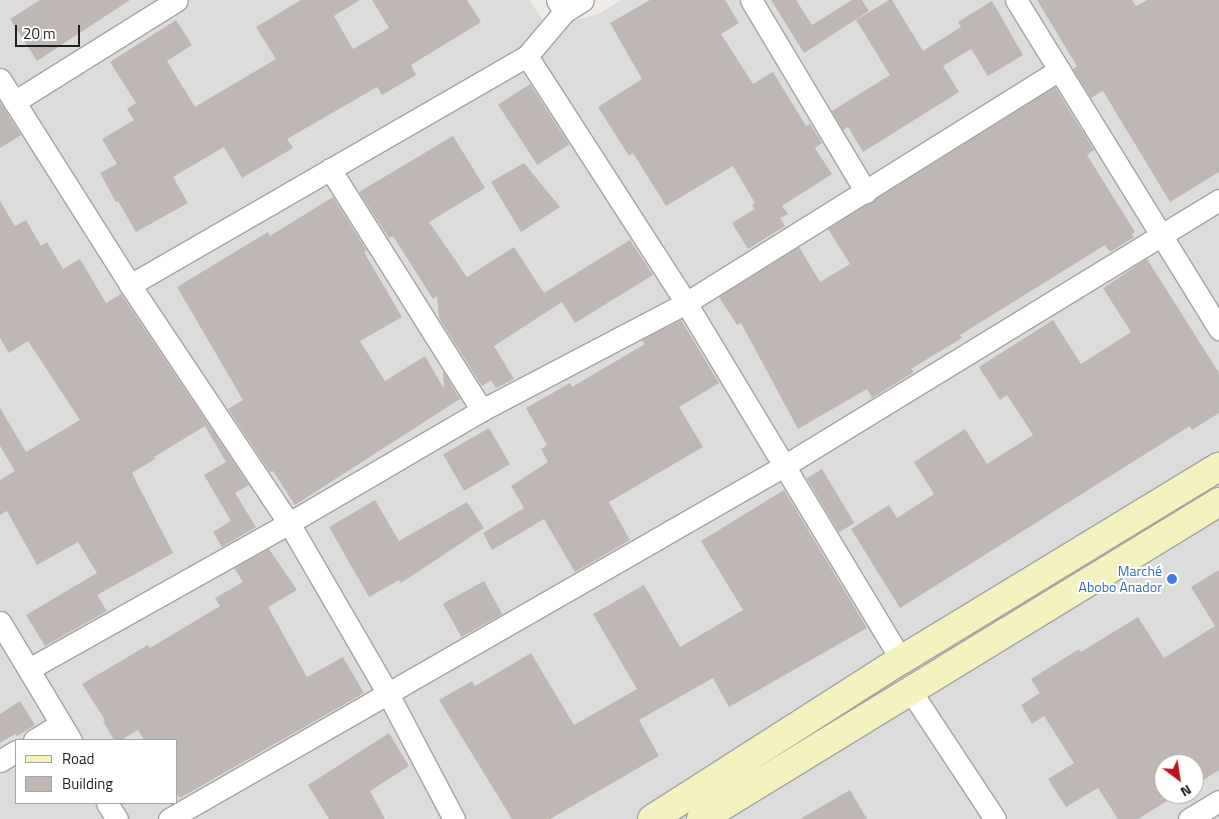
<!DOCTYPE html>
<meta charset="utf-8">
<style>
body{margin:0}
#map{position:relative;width:1219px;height:819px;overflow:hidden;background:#efebe6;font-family:"Titillium Web",sans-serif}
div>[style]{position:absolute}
.residential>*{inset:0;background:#dddcdc}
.building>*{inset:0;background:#bfb7b3;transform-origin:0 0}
.roads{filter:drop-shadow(1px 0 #a3a3a3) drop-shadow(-1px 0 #a3a3a3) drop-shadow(0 1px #a3a3a3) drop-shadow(0 -1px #a3a3a3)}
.minor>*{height:21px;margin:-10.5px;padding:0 10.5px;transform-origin:10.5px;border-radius:10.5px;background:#fff}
.secondary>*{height:28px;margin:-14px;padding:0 14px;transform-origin:14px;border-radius:14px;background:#f4f3bf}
.dots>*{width:14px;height:14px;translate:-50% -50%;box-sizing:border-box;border:2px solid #fff;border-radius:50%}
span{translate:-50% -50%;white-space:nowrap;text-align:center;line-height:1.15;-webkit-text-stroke:4px #fff;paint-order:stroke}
.shop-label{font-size:14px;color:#366cbe}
.right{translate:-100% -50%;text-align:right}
.legend{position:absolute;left:15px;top:739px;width:162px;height:65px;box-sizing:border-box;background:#fff;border:1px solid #a5a5a5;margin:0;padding:6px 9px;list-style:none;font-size:15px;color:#1f1f1f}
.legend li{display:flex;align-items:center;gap:10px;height:25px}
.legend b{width:25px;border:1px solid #a5a5a5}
.north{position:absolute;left:1154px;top:754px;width:50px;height:50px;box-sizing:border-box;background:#fff;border:1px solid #a5a5a5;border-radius:50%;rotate:149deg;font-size:14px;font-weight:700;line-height:20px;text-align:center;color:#1f1f1f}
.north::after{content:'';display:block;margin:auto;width:18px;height:22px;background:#bb121d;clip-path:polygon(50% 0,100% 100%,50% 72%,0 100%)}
.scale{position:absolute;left:15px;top:25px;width:65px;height:22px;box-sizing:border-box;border:2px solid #1f1f1f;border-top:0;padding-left:6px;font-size:15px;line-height:18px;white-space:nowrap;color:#1f1f1f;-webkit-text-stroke:4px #fff;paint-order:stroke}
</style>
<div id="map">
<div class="residential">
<div style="clip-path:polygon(evenodd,0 0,530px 0,547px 28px,599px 14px,621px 0,1219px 0,1219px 819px,0 819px,0 0,16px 740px,176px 740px,176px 803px,16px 803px,16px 740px,0 0,1164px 764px,1194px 764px,1194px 794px,1164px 794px,1164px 764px)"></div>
</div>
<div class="building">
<div style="clip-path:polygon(40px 0,130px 0,37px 61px,10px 19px)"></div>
<div style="clip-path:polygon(301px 0,360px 0,334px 16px,353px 49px,389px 28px,372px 0,467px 0,481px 22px,411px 65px,416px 75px,382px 95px,377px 87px,287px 139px,293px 148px,242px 178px,224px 147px,173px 177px,188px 203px,136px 232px,118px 201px,116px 202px,100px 173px,117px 164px,102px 139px,134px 120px,127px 109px,136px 103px,110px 62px,176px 20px,192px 45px,167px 61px,195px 107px,276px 59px,256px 27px)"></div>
<div style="clip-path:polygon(650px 0,725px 0,739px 23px,721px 34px,753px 84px,773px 72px,806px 126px,810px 124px,822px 143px,815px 148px,832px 174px,782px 206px,788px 214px,780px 218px,785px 226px,748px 249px,732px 223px,755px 209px,752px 205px,755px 203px,733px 166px,666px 206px,633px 153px,629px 156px,598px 107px,642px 79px,610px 23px)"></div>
<div style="clip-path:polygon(771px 0,796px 0,812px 25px,852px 0,862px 0,869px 11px,804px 53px)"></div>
<div style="clip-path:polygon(889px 0,892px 0,923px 51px,961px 27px,958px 22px,992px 1px,1023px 55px,988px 76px,971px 49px,943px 66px,959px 92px,863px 152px,848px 127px,843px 130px,832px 111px,890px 75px,856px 20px)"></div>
<div style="clip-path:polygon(1037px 0,1132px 0,1136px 6px,1147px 0,1219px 0,1219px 172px,1170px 202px,1103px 91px,1091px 98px,1073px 69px,1077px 66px)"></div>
<div style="left:530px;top:84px;width:72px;height:38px;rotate:57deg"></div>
<div style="clip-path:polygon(1055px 87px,1094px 150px,1087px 155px,1135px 232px,1132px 234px,1134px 237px,1110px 252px,1105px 245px,960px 335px,962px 338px,911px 369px,914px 372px,872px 398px,867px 389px,798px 429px,741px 323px,737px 325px,719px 297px,799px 247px,820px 282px,850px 264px,828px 229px)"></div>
<div style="clip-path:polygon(0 102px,21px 135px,0 148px)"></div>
<div style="clip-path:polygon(453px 136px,485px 188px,429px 222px,467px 277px,514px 247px,544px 293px,630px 240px,653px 275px,575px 323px,562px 302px,494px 346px,514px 379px,496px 388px,491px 380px,482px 386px,439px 318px,437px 296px,433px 299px,393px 236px,389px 238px,359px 192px)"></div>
<div style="clip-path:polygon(524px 163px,560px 207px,521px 232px,491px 182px)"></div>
<div style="clip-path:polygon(333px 197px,367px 251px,364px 252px,402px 317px,360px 341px,385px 381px,425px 356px,444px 389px,443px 371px,460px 399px,295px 505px,273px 471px,270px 472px,228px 409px,243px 400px,177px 287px,268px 232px,270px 236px)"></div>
<div style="clip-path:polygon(0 201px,15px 226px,26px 220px,41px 246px,47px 242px,63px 269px,80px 259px,106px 303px,121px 294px,249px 485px,235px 493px,256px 527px,222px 547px,213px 532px,231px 521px,204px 475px,226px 462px,205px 426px,154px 457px,155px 459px,132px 473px,173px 553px,97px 595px,107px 611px,45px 646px,26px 615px,97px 573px,78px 542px,37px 565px,7px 511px,0 515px,0 480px,15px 471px,0 446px,0 408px,26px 452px,80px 420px,28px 341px,9px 353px,0 338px)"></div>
<div style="clip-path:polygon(1147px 259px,1219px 373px,1219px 413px,1192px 430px,1190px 426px,900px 608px,851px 529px,889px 505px,897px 518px,934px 494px,914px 462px,965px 429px,987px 464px,1033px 435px,1007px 395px,1000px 400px,979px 367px,1053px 320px,1081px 364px,1131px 332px,1103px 288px)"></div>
<div style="clip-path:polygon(681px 320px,719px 383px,679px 407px,703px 447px,609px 502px,630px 540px,575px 572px,544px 519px,492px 550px,483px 533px,524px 508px,511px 486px,548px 462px,541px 449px,547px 445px,526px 408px,570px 383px,572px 387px,645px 344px,642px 340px)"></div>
<div style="left:489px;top:428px;width:42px;height:53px;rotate:60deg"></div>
<div style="left:822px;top:469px;width:63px;height:18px;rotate:59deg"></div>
<div style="clip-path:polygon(784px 490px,867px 628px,729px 707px,713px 678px,639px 720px,659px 756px,550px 819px,512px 819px,439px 700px,472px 681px,475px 686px,531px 653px,574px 725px,637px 689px,593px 614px,644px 585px,680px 647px,743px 610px,701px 541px)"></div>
<div style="clip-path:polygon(375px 500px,399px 541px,467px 502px,484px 528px,401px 583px,399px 580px,369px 597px,329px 527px)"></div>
<div style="clip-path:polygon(269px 549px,297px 590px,268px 607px,307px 677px,343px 657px,364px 693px,180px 798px,176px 793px,176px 740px,144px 740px,138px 730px,121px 740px,114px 740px,103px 721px,105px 720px,82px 684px,148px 645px,150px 648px,220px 606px,215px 598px,243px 582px,234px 568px)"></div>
<div style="clip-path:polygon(1219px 570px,1219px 770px,1194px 786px,1194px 764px,1164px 764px,1164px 794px,1178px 794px,1138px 819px,1118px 819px,1098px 788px,1066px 807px,1048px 779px,1074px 763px,1044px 716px,1032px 724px,1021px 705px,1040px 693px,1031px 679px,1079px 649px,1081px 652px,1138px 617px,1164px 658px,1215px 626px,1191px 587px)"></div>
<div style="left:484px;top:581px;width:38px;height:47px;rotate:61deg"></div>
<div style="clip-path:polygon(20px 701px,35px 725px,17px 736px,15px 734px,0 743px,0 714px)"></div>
<div style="clip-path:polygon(389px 733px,409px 766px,370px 791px,385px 819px,329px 819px,308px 785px)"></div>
<div style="clip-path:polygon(850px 790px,867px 819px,800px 819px)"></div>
</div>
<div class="roads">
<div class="minor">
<div style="left:557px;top:0;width:14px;rotate:60deg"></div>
<div style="left:564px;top:12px;width:22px;rotate:-32deg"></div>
<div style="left:751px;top:0;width:224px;rotate:59.1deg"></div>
<div style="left:1016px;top:0;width:387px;rotate:58.3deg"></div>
<div style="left:527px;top:56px;width:294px;rotate:57.2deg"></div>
<div style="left:686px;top:303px;width:417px;rotate:58.9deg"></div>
<div style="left:0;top:79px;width:244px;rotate:57.7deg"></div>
<div style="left:130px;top:285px;width:286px;rotate:56.3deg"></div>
<div style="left:289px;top:523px;width:195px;rotate:59.9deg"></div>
<div style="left:387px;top:692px;width:144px;rotate:62.2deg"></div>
<div style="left:14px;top:102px;width:192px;rotate:-32deg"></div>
<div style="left:330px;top:169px;width:285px;rotate:57.8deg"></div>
<div style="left:130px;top:285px;width:458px;rotate:-30deg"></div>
<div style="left:527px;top:56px;width:57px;rotate:-49.9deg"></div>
<div style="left:0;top:622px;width:138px;rotate:59deg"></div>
<div style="left:29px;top:669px;width:298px;rotate:-29.3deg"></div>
<div style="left:289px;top:523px;width:224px;rotate:-30.3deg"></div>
<div style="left:482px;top:410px;width:230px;rotate:-27.7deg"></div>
<div style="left:686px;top:303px;width:440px;rotate:-32deg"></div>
<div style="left:910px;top:690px;width:154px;rotate:56.6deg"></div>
<div style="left:34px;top:740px;width:31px;rotate:-31deg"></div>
<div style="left:0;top:761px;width:19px;rotate:-32deg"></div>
<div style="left:107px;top:803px;width:19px;rotate:58deg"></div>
<div style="left:169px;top:819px;width:709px;rotate:-29.86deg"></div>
<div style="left:784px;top:466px;width:510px;rotate:-31.45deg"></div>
<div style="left:1189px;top:819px;width:35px;rotate:-31deg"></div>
</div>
<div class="secondary">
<div style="left:652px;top:819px;width:295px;rotate:-32.6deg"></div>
<div style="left:901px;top:660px;width:372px;rotate:-31.3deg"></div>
<div style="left:701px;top:819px;width:607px;rotate:-31.47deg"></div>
</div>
</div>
<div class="dots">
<div style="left:1172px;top:579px;background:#3f7fe0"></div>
</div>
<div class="shop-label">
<span class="right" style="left:1162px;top:579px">Marché<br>Abobo Anador</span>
</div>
<ul class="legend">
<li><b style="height:6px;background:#f4f3bf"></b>Road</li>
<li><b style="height:14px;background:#bfb7b3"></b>Building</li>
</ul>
<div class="north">N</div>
<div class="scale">20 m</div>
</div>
